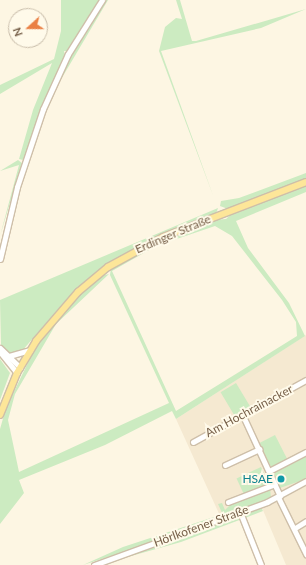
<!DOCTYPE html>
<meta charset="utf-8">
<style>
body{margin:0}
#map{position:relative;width:306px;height:565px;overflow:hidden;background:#fdf6e3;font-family:Lato,sans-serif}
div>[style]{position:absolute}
.residential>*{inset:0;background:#f5e9d1}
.green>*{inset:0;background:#ccebc1;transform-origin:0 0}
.roads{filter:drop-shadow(1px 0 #cebfa9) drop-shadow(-1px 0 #cebfa9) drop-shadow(0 1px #cebfa9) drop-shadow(0 -1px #cebfa9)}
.minor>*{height:5px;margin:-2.5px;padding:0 2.5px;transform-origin:2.5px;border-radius:2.5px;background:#fff}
.major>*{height:6px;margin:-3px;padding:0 3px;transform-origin:3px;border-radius:3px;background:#fde699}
.dots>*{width:11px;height:11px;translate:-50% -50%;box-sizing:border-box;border:2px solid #fffaea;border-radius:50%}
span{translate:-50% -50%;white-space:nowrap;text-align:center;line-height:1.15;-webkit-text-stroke:4px #fffaea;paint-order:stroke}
.street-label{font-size:12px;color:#765f48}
.culture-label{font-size:12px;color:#0d838f}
.right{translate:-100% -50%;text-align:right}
.north{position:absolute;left:8px;top:8px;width:40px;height:40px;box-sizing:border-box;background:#fffaea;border:1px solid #c8bca9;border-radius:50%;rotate:249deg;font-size:11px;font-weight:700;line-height:16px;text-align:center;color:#765f48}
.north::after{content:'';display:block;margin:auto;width:14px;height:18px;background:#ea8044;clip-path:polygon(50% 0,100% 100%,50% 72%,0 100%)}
</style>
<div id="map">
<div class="residential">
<div style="clip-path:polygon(306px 335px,306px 565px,286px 565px,260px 503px,221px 518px,176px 419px)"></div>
</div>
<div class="green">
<div style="clip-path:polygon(61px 0,100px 0,68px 51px,64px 51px,65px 55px,23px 160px,19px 159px,33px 110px,52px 63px,0 94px,0 85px,54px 59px,61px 31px)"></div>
<div style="clip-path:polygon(105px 0,108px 0,60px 81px,73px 51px)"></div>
<div style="clip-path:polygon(176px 0,180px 0,192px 41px,196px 41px,306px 9px,261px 28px,161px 51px,214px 198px,159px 51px,165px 27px,176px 18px,182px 19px)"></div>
<div style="clip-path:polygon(18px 160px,22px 163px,0 236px,19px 165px,0 171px)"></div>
<div style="clip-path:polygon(306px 173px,306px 179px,228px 209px,220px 206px,221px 201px,239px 198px)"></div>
<div style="clip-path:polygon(evenodd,306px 184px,306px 192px,236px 221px,248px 248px,289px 303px,305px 336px,176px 419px,172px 411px,105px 445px,19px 480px,24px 493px,0 524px,0 429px,6px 408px,38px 342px,71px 301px,101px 276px,109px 274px,56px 324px,15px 394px,8px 420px,19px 472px,169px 403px,110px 275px,111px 268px,159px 241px,213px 220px,226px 219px,232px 213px,306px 184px,215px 226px,232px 236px,282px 300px,296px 322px,297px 336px,176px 411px,112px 271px,156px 246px,215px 226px)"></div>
<div style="clip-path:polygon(218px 208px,216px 214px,153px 239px,95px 274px,65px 301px,22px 351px,10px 354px,1px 346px,0 300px)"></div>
<div style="clip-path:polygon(0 359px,10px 373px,0 400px)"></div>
<div style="left:236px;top:383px;width:29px;height:18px;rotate:59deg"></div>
<div style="left:275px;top:435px;width:28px;height:18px;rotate:63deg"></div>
<div style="clip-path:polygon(306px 455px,306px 479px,280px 488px,273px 474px,275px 470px)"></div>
<div style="left:261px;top:467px;width:19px;height:27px;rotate:65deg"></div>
<div style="clip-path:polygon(270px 488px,271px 498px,223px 515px,218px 504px,222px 503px,225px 510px,233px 502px)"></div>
<div style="clip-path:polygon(261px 507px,263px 511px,181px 542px,99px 565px)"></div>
<div style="clip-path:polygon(220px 515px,154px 542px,83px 565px,123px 547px)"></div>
</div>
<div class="roads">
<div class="minor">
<div style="left:0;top:259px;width:74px;rotate:-76.7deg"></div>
<div style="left:17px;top:187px;width:82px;rotate:-71.6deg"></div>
<div style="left:43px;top:109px;width:60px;rotate:-65.6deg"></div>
<div style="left:68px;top:54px;width:64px;rotate:-57.8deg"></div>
<div style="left:0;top:348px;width:28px;rotate:44deg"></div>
<div style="left:0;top:352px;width:27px;rotate:51deg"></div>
<div style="left:9px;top:356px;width:22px;rotate:-16deg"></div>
<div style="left:243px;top:416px;width:88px;rotate:65.2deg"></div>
<div style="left:193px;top:442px;width:129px;rotate:-28.8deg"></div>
<div style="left:225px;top:465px;width:38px;rotate:-25deg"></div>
<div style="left:269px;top:471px;width:42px;rotate:-27.2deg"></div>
<div style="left:278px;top:497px;width:64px;rotate:63.8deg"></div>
<div style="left:228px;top:502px;width:50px;rotate:-21deg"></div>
<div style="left:240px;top:512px;width:57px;rotate:68.4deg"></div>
<div style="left:295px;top:528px;width:13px;rotate:-32deg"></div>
<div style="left:94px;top:565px;width:184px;rotate:-20deg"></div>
<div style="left:267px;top:502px;width:44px;rotate:-28.3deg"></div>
</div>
<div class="major">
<div style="left:0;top:415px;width:45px;rotate:-68deg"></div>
<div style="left:17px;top:373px;width:37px;rotate:-59deg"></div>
<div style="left:36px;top:341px;width:65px;rotate:-49.4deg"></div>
<div style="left:78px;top:292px;width:39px;rotate:-40deg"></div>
<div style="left:108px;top:267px;width:63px;rotate:-28.6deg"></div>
<div style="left:163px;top:237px;width:153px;rotate:-21deg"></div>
</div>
</div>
<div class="dots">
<div style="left:281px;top:479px;background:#0f9aa8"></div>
</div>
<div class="street-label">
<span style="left:173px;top:234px;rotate:-23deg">Erdinger Straße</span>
<span style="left:249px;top:411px;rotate:-28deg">Am Hochrainacker</span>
<span style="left:201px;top:526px;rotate:-20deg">Hörlkofener Straße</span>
</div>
<div class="culture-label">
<span class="right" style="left:273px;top:479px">HSAE</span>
</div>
<div class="north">N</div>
</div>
